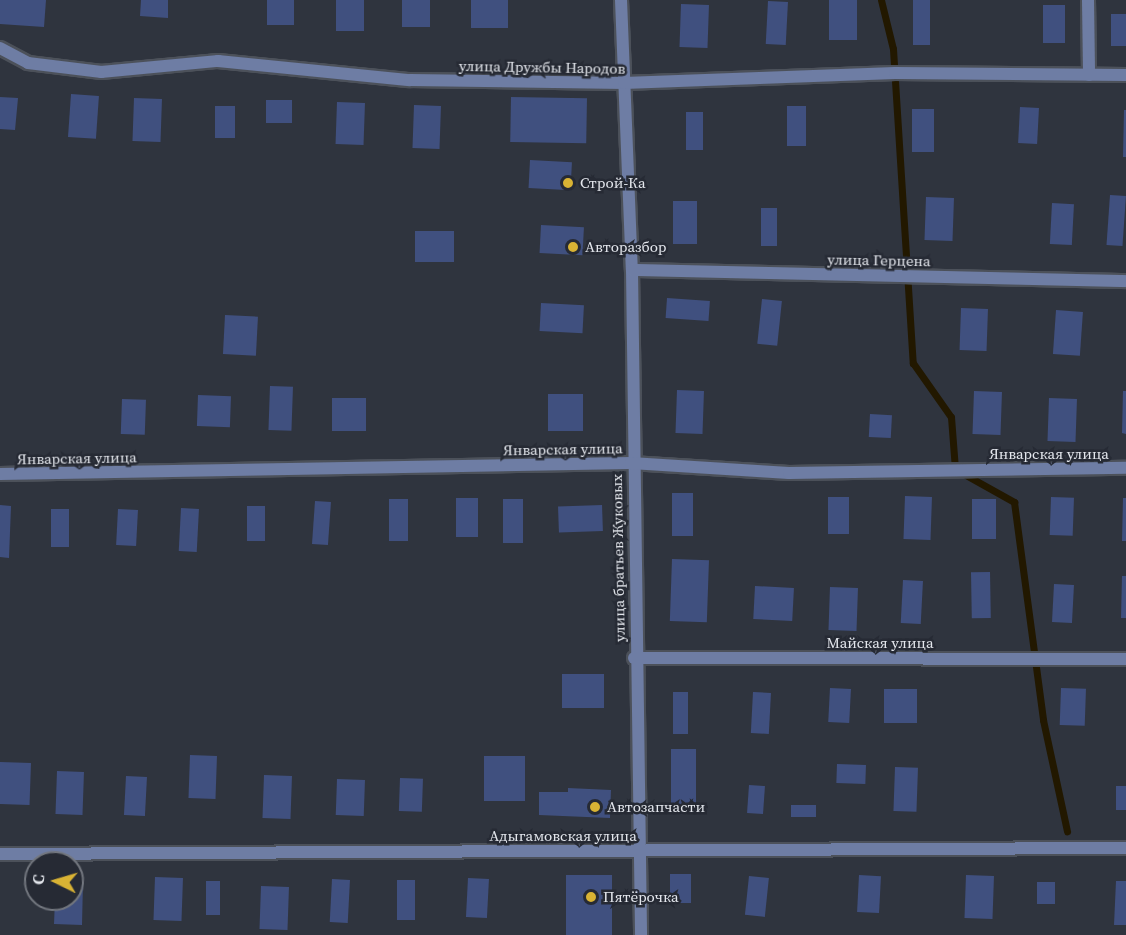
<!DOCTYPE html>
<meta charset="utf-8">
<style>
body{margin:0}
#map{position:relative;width:1126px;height:935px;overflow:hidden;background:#2f343e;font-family:"Source Serif 4",serif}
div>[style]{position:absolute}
.stream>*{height:7px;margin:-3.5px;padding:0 3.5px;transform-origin:3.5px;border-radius:3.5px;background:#221800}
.building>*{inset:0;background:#40507f;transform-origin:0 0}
.roads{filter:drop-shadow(2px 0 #4c515a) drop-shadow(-2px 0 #4c515a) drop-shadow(0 2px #4c515a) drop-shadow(0 -2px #4c515a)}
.minor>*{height:12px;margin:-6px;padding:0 6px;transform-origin:6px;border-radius:6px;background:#6e7da4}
.dots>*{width:16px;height:16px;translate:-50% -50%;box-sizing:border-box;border:3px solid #262a34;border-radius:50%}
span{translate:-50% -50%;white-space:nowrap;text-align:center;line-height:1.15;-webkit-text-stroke:5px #262a34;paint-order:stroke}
.street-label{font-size:15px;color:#e4e7ed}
.poi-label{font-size:15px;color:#e4e7ed}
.left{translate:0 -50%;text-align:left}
.north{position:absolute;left:24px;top:851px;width:60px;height:60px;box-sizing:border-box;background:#262a34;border:2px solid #72767e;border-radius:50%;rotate:275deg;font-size:16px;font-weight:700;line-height:24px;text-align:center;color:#e4e7ed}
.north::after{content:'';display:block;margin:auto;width:21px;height:27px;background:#d9b334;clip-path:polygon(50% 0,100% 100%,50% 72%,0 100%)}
</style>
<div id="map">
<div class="stream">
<div style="left:881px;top:0;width:50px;rotate:76.2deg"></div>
<div style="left:893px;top:49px;width:315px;rotate:86.4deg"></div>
<div style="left:913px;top:363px;width:66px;rotate:54.9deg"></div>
<div style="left:951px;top:417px;width:52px;rotate:85.6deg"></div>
<div style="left:955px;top:469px;width:68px;rotate:29.2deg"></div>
<div style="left:1014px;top:502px;width:220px;rotate:82.4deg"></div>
<div style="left:1043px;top:720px;width:114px;rotate:77.8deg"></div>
</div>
<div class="building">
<div style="clip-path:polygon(0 0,46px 0,44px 27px,0 24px)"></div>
<div style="clip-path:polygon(141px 0,168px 0,168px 18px,140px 16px)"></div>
<div style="left:267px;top:0;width:27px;height:25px"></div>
<div style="left:336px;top:0;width:28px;height:31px"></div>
<div style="left:402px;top:0;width:28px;height:27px"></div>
<div style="left:471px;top:0;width:37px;height:28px"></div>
<div style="left:829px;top:0;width:28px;height:40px"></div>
<div style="left:913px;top:0;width:17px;height:45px"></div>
<div style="left:768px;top:1px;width:20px;height:43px;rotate:3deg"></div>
<div style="left:681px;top:4px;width:28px;height:43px;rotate:2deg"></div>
<div style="left:1043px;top:5px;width:22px;height:38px"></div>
<div style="left:1111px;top:14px;width:15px;height:32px"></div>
<div style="left:71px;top:94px;width:28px;height:43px;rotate:4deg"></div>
<div style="clip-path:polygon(0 97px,18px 98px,15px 130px,0 129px)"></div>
<div style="left:511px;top:97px;width:76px;height:45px;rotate:1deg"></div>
<div style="left:134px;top:98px;width:28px;height:43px;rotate:2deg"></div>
<div style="left:266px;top:100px;width:26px;height:23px"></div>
<div style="left:337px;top:102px;width:28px;height:42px;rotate:2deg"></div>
<div style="left:414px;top:105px;width:27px;height:43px;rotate:2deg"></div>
<div style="left:215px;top:106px;width:20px;height:32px"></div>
<div style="left:787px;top:106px;width:19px;height:40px"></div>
<div style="left:1020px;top:107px;width:19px;height:36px;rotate:3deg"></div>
<div style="left:912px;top:109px;width:22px;height:43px"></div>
<div style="clip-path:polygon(1124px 110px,1126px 110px,1126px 157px,1123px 157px)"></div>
<div style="left:686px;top:112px;width:17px;height:38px"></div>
<div style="left:530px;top:160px;width:42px;height:28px;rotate:3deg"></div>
<div style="left:1110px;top:195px;width:16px;height:50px;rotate:4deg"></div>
<div style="left:926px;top:197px;width:28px;height:43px;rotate:2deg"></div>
<div style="left:673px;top:201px;width:24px;height:43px"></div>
<div style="left:1052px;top:203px;width:22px;height:41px;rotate:3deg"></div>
<div style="left:761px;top:208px;width:16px;height:38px"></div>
<div style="left:541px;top:225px;width:43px;height:28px;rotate:3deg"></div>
<div style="left:415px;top:231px;width:39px;height:31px"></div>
<div style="left:667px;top:298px;width:43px;height:20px;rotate:4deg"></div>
<div style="left:762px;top:299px;width:20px;height:45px;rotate:6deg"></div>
<div style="left:541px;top:303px;width:43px;height:28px;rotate:3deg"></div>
<div style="left:961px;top:308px;width:27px;height:42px;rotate:2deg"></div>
<div style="left:1056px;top:310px;width:27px;height:44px;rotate:4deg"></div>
<div style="left:225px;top:315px;width:33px;height:39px;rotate:3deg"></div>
<div style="left:270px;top:386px;width:23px;height:44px;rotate:2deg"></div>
<div style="left:677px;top:390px;width:27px;height:43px;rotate:2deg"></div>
<div style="left:974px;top:391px;width:28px;height:43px;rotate:2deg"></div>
<div style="clip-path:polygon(1123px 391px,1126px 391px,1126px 434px,1122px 433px)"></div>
<div style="left:548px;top:394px;width:35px;height:37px"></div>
<div style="left:198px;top:395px;width:33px;height:31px;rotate:2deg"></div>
<div style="left:332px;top:398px;width:34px;height:33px"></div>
<div style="left:1049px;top:398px;width:28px;height:43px;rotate:2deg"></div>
<div style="left:122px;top:399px;width:24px;height:35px;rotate:2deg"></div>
<div style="left:870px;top:414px;width:22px;height:23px;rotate:3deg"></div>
<div style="left:672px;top:493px;width:21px;height:43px"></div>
<div style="left:905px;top:496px;width:27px;height:43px;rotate:2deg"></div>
<div style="left:828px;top:497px;width:21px;height:37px"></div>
<div style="left:1051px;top:497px;width:23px;height:38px;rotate:2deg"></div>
<div style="left:456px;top:498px;width:22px;height:39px"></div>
<div style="clip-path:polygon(1123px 498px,1126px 498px,1126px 541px,1122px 541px)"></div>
<div style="left:389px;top:499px;width:19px;height:42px"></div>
<div style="left:503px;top:499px;width:20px;height:44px"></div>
<div style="left:972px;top:499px;width:24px;height:40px"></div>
<div style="left:315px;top:501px;width:16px;height:43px;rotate:4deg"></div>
<div style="clip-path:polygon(0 505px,11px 506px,9px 558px,0 557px)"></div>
<div style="left:602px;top:505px;width:26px;height:44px;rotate:88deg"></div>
<div style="left:247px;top:506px;width:18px;height:35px"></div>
<div style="left:181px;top:508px;width:18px;height:43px;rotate:3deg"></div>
<div style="left:51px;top:509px;width:18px;height:38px"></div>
<div style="left:118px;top:509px;width:20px;height:36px;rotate:3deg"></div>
<div style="left:672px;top:559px;width:37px;height:62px;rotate:2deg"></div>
<div style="left:990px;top:572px;width:46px;height:19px;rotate:89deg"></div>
<div style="clip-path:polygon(1122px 576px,1126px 576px,1126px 618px,1121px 618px)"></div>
<div style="left:903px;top:580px;width:20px;height:43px;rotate:3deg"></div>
<div style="left:1054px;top:584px;width:20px;height:38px;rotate:3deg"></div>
<div style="left:755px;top:586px;width:39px;height:33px;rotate:3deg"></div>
<div style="left:830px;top:587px;width:28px;height:43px;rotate:2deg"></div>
<div style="left:562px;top:674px;width:42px;height:34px"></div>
<div style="left:830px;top:688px;width:21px;height:34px;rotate:3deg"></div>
<div style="left:1061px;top:688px;width:25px;height:37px;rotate:2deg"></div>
<div style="left:884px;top:689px;width:33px;height:34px"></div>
<div style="left:673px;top:692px;width:15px;height:42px"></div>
<div style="left:753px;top:692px;width:18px;height:41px;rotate:3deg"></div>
<div style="left:671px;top:749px;width:25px;height:62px"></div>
<div style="left:190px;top:755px;width:27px;height:43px;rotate:2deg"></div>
<div style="left:484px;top:756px;width:41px;height:45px"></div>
<div style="left:0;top:762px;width:31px;height:42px;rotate:2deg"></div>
<div style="left:837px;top:764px;width:29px;height:19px;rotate:2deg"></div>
<div style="left:895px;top:767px;width:23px;height:44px;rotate:2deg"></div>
<div style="left:57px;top:771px;width:27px;height:43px;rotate:2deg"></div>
<div style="left:264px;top:775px;width:28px;height:43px;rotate:2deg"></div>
<div style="left:126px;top:776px;width:21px;height:39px;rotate:3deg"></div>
<div style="left:400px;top:778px;width:23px;height:33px;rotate:2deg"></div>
<div style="left:337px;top:779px;width:28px;height:36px;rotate:2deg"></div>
<div style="left:749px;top:785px;width:16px;height:28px;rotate:4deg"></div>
<div style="left:1116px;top:786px;width:10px;height:24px"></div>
<div style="clip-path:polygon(568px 788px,611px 790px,610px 818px,539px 815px,539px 792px,568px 792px)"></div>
<div style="left:791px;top:805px;width:25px;height:12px"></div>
<div style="left:670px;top:874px;width:21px;height:29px"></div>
<div style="left:566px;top:875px;width:46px;height:60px"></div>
<div style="left:859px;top:875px;width:22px;height:37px;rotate:3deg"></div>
<div style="left:966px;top:875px;width:28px;height:43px;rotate:2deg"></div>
<div style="left:749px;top:876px;width:20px;height:39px;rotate:6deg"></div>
<div style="left:155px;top:877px;width:28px;height:43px;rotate:2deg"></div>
<div style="left:468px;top:878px;width:21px;height:39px;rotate:3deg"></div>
<div style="left:332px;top:879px;width:18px;height:43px;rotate:3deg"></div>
<div style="left:397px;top:880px;width:18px;height:40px"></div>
<div style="clip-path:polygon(72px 881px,83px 882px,82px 925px,54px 924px,55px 899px,72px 899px)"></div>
<div style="left:206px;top:881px;width:14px;height:34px"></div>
<div style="clip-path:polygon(1116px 881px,1126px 881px,1126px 925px,1114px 925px)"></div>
<div style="left:1037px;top:882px;width:18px;height:22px"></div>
<div style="left:261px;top:886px;width:28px;height:43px;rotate:2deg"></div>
</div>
<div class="roads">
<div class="minor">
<div style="left:621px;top:0;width:270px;rotate:87.7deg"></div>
<div style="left:632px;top:270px;width:665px;rotate:89.22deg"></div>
<div style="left:1088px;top:0;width:75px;rotate:89.2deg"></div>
<div style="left:0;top:48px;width:32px;rotate:28deg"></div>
<div style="left:28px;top:63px;width:74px;rotate:7deg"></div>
<div style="left:101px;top:72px;width:118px;rotate:-5.4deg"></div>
<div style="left:218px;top:61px;width:193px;rotate:5.7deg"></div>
<div style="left:410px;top:80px;width:214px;rotate:0.8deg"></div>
<div style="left:624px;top:83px;width:271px;rotate:-2.1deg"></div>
<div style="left:895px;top:73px;width:231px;rotate:0.5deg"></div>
<div style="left:632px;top:270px;width:494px;rotate:1.3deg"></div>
<div style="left:0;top:474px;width:631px;rotate:-1deg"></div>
<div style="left:631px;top:463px;width:158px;rotate:3.6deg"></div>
<div style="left:789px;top:473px;width:337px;rotate:-0.9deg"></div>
<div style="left:634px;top:658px;width:492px;rotate:0.1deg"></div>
<div style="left:0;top:854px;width:1126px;rotate:-0.31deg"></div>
</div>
</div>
<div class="dots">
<div style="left:568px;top:183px;background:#d9b334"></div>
<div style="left:573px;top:247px;background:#d9b334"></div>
<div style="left:595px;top:807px;background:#d9b334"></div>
<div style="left:591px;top:897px;background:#d9b334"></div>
</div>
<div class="street-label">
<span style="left:542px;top:67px;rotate:1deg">улица Дружбы Народов</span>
<span style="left:879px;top:260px;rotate:1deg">улица Герцена</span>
<span style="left:563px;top:449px;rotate:-1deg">Январская улица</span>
<span style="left:1049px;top:454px">Январская улица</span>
<span style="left:77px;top:458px;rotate:-1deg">Январская улица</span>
<span style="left:618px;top:558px;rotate:-91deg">улица братьев Жуковых</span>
<span style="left:880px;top:643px">Майская улица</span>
<span style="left:563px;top:836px">Адыгамовская улица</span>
</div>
<div class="poi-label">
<span class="left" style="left:580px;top:183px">Строй-Ка</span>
<span class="left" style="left:585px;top:247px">Авторазбор</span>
<span class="left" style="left:607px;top:807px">Автозапчасти</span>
<span class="left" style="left:603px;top:897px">Пятёрочка</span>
</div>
<div class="north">С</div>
</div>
